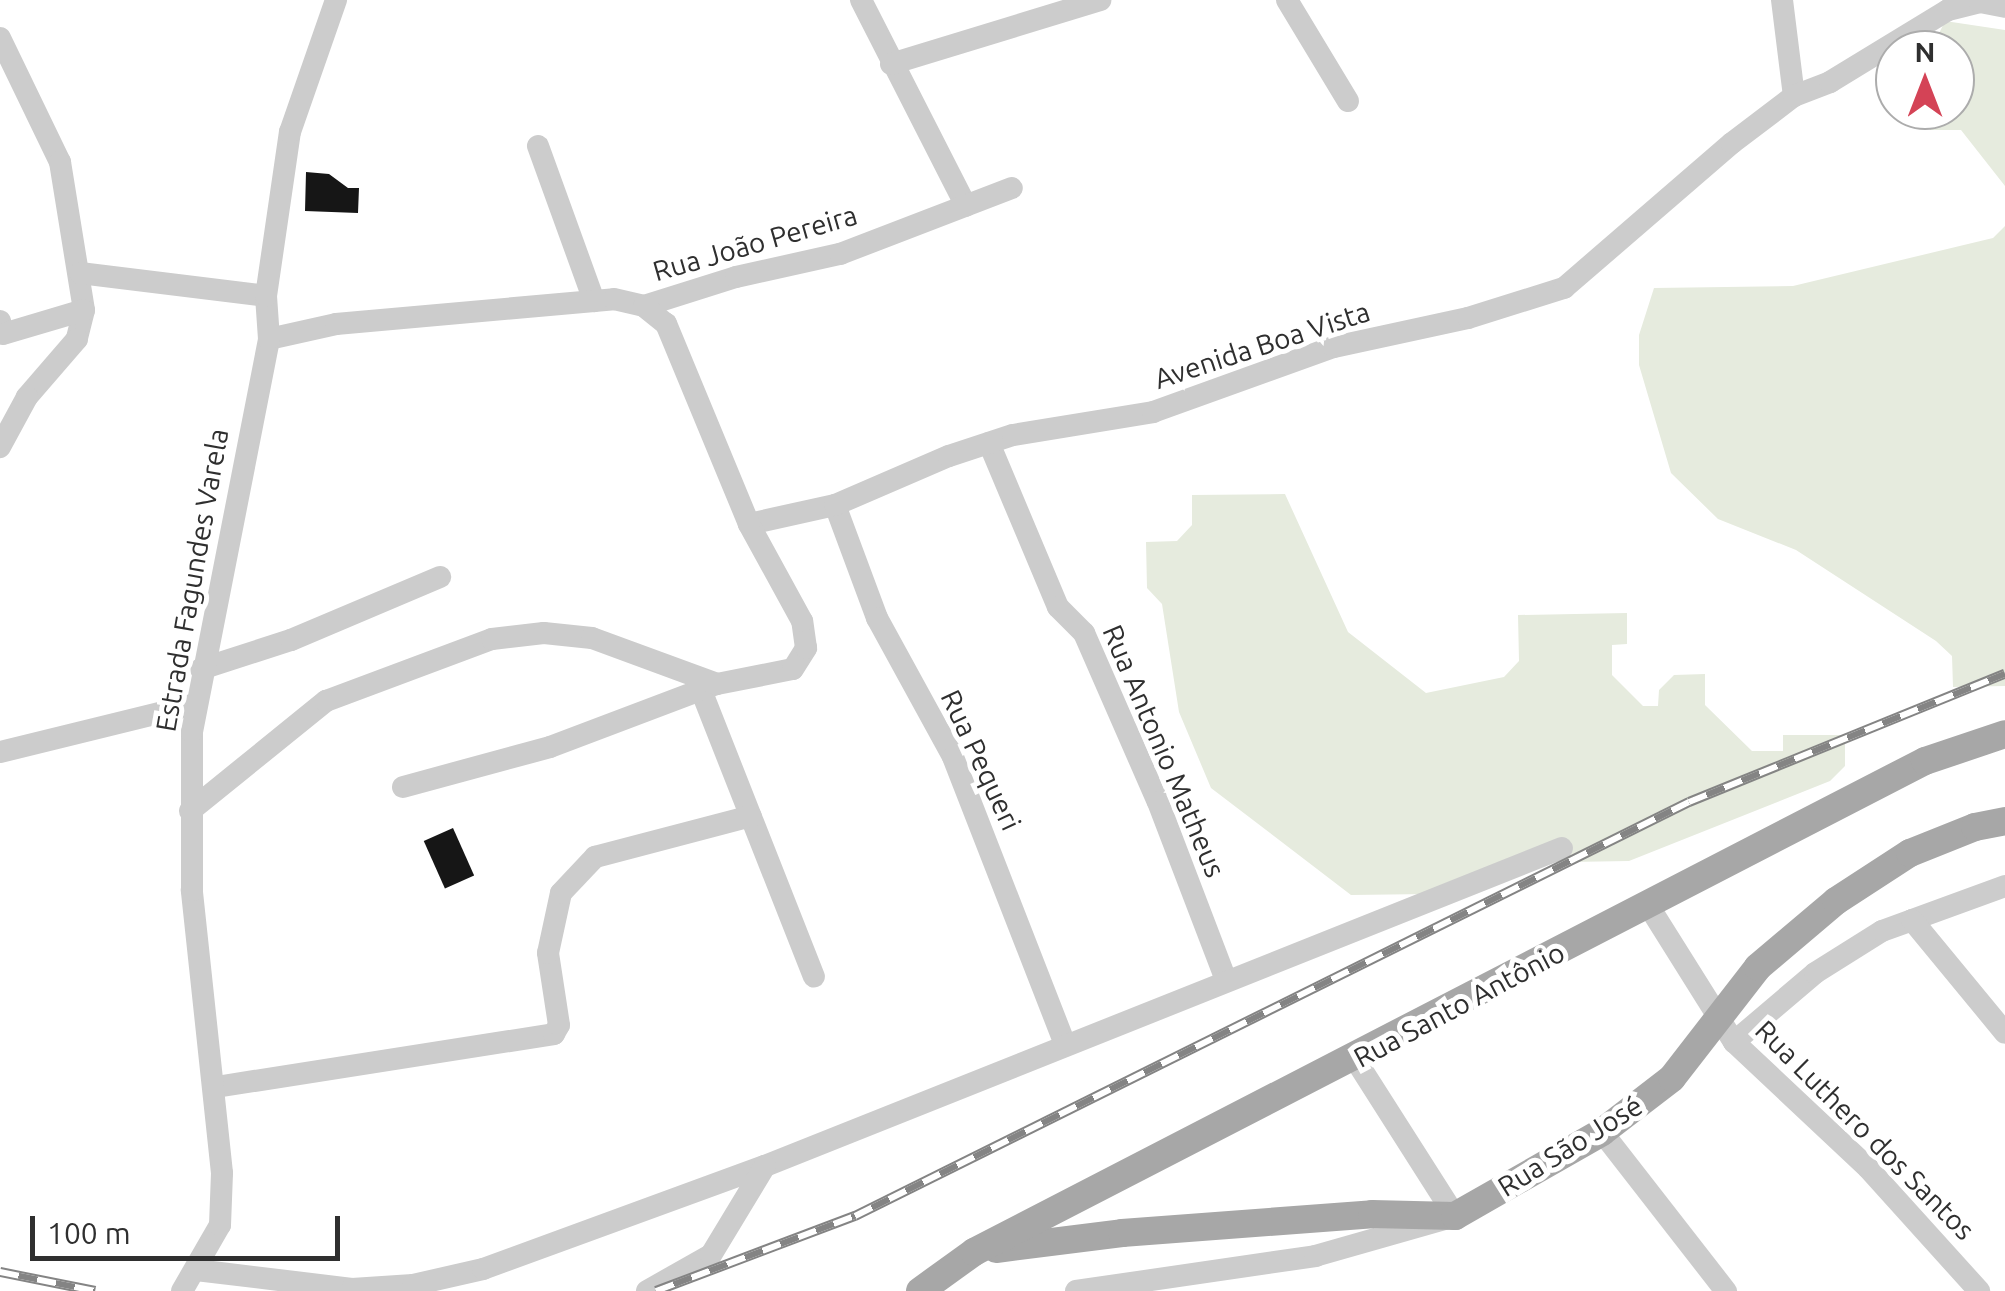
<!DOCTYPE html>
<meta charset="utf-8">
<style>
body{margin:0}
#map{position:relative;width:2005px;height:1291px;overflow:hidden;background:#fff;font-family:Ubuntu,sans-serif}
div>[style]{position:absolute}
.green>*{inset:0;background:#e6ebde}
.building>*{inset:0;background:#161616;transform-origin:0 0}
.minor>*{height:22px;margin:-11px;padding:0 11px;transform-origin:11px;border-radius:11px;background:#ccc}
.major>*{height:28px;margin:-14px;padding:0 14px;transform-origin:14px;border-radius:14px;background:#a7a7a7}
.rail>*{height:10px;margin-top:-5px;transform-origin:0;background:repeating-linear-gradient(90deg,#fff 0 19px,#848484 0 38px);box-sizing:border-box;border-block:2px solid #848484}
span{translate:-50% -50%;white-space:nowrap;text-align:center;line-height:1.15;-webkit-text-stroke:10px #fff;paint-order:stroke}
.street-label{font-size:28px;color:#2f2f2f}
.north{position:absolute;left:1875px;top:30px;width:100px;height:100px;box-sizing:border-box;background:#fff;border:2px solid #acacac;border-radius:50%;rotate:0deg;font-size:28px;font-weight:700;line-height:40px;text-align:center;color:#2f2f2f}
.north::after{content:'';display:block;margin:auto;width:35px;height:45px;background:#d44356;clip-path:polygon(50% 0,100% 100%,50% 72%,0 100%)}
.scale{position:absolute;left:30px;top:1216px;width:310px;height:45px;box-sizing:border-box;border:5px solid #2f2f2f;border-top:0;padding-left:12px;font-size:30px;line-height:35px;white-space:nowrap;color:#2f2f2f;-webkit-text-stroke:8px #fff;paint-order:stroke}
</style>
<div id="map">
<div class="green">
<div style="clip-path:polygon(1945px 21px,2005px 30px,2005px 186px,1961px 130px,1930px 130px,1930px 110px,1955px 110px,1955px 50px,1931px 50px)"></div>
<div style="clip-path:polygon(2005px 226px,2005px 686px,1953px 687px,1952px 656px,1936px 641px,1796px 550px,1718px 519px,1671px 473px,1639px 365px,1639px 335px,1654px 288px,1793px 286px,1993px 238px)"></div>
<div style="clip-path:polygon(1285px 494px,1348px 632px,1426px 693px,1504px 677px,1519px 661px,1518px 615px,1627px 613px,1627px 644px,1612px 645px,1612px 675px,1643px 706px,1658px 706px,1659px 690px,1674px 675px,1705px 674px,1705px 705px,1752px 751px,1783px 751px,1783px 735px,1845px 735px,1845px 766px,1830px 781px,1629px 861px,1506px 863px,1429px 894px,1351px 895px,1211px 788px,1179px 712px,1162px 604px,1147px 588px,1146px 542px,1177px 541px,1192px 525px,1192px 495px)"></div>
</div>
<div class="building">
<div style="clip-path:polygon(306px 172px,329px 174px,348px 188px,359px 188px,358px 213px,305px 211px)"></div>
<div style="left:453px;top:828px;width:52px;height:32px;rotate:66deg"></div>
</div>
<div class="minor">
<div style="left:861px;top:0;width:231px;rotate:63deg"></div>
<div style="left:1287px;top:0;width:118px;rotate:58.9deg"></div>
<div style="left:1782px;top:0;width:97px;rotate:82.9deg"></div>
<div style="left:0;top:38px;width:138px;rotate:64.2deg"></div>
<div style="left:60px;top:162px;width:150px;rotate:80.8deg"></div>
<div style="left:84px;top:310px;width:30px;rotate:104deg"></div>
<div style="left:77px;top:339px;width:77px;rotate:130.8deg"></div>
<div style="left:27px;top:397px;width:57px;rotate:118.4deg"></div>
<div style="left:891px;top:64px;width:219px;rotate:-17deg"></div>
<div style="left:538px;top:146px;width:165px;rotate:70.1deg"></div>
<div style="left:80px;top:273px;width:187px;rotate:7deg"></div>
<div style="left:0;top:321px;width:13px;rotate:77deg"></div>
<div style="left:3px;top:334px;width:84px;rotate:-16.5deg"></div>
<div style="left:269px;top:339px;width:69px;rotate:-12.6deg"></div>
<div style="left:336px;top:324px;width:279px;rotate:-5.1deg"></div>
<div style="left:614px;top:299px;width:31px;rotate:13deg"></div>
<div style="left:644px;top:306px;width:96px;rotate:-17.5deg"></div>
<div style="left:736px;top:277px;width:107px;rotate:-12.5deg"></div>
<div style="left:840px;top:254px;width:184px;rotate:-21deg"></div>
<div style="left:989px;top:443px;width:178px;rotate:67.2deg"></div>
<div style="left:1058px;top:607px;width:37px;rotate:45deg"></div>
<div style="left:1084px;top:633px;width:184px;rotate:66.4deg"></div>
<div style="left:1158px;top:802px;width:191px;rotate:69.1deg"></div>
<div style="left:835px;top:505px;width:121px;rotate:69.6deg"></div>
<div style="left:877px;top:618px;width:158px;rotate:61.3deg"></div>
<div style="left:953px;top:757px;width:308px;rotate:68.7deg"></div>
<div style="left:749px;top:524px;width:88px;rotate:-12.5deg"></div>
<div style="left:835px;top:505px;width:124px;rotate:-23.3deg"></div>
<div style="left:949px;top:456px;width:67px;rotate:-18.2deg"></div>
<div style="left:1013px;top:435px;width:142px;rotate:-9.3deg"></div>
<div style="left:1153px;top:412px;width:192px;rotate:-19.8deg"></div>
<div style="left:1334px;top:347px;width:137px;rotate:-12.2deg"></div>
<div style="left:1468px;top:318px;width:101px;rotate:-17.4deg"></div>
<div style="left:1564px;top:288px;width:222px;rotate:-40.8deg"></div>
<div style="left:1732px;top:143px;width:78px;rotate:-37.2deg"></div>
<div style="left:1794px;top:96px;width:39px;rotate:-21deg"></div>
<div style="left:1830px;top:82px;width:138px;rotate:-31.4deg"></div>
<div style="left:1948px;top:10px;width:33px;rotate:-14deg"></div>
<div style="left:1980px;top:2px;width:25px;rotate:11deg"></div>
<div style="left:201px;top:669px;width:95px;rotate:-17.9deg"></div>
<div style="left:291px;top:640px;width:162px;rotate:-22.9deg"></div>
<div style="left:701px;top:690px;width:308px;rotate:68.5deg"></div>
<div style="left:0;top:752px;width:202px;rotate:-13.8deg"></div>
<div style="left:403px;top:787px;width:152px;rotate:-15.2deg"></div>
<div style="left:550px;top:747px;width:178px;rotate:-20.7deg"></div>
<div style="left:717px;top:684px;width:77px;rotate:-11.2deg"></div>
<div style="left:793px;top:669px;width:25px;rotate:-58deg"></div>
<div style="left:806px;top:648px;width:27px;rotate:-98deg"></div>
<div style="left:802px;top:621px;width:111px;rotate:-118.7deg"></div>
<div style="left:749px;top:524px;width:217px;rotate:-112.5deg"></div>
<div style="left:666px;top:324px;width:28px;rotate:-141deg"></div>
<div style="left:190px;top:811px;width:175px;rotate:-39deg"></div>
<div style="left:326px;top:701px;width:177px;rotate:-20.5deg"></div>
<div style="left:492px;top:639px;width:52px;rotate:-6.6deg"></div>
<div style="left:544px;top:633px;width:48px;rotate:5.9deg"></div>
<div style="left:592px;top:638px;width:133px;rotate:20.2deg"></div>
<div style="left:1648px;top:905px;width:162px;rotate:57.9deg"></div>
<div style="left:1734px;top:1042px;width:184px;rotate:43.2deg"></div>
<div style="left:1868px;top:1168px;width:166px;rotate:47.9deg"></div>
<div style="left:1912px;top:920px;width:99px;rotate:-20.1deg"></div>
<div style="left:1734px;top:1042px;width:106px;rotate:-40.4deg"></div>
<div style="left:1815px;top:973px;width:79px;rotate:-32.1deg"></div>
<div style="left:1882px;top:931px;width:32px;rotate:-20deg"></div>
<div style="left:1912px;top:920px;width:146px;rotate:50.5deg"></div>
<div style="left:216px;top:1087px;width:342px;rotate:-8.9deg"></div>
<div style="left:554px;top:1034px;width:10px;rotate:-61deg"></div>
<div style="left:559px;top:1025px;width:73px;rotate:-98.7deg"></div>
<div style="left:548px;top:953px;width:61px;rotate:-77.8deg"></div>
<div style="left:561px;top:893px;width:50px;rotate:-46.6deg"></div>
<div style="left:595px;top:857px;width:161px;rotate:-14.7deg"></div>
<div style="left:1602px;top:1132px;width:202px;rotate:52.1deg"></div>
<div style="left:196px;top:1270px;width:157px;rotate:6.9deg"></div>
<div style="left:352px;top:1289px;width:61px;rotate:-3.8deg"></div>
<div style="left:413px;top:1285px;width:72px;rotate:-12.9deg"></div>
<div style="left:483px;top:1269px;width:300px;rotate:-20.1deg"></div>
<div style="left:765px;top:1166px;width:858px;rotate:-21.75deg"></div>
<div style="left:182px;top:1291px;width:76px;rotate:-60.1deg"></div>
<div style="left:220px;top:1225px;width:52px;rotate:-87.8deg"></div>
<div style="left:222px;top:1173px;width:285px;rotate:-96.1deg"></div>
<div style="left:192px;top:890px;width:158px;rotate:-90deg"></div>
<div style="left:192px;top:732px;width:400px;rotate:-78.9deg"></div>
<div style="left:269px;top:339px;width:43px;rotate:-94deg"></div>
<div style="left:266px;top:296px;width:166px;rotate:-81.7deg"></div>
<div style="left:290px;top:132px;width:140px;rotate:-70.8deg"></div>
<div style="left:647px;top:1291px;width:73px;rotate:-29.4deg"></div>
<div style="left:711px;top:1255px;width:104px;rotate:-58.8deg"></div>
<div style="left:1076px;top:1291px;width:242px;rotate:-8.3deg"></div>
<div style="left:1315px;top:1256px;width:146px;rotate:-15.9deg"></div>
<div style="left:1455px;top:1216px;width:186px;rotate:-122.5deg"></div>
</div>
<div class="major">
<div style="left:996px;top:1249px;width:127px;rotate:-7.2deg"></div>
<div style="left:1122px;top:1233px;width:251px;rotate:-4.3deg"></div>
<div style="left:1372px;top:1214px;width:83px;rotate:1.4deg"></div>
<div style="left:1455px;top:1216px;width:169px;rotate:-29.7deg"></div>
<div style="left:1602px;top:1132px;width:88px;rotate:-37.6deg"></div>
<div style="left:1672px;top:1078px;width:140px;rotate:-52.2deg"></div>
<div style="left:1758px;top:967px;width:102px;rotate:-40.2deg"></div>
<div style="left:1836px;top:901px;width:88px;rotate:-33deg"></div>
<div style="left:1910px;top:853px;width:70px;rotate:-21.8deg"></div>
<div style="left:1975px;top:827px;width:31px;rotate:-11deg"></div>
<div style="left:920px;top:1291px;width:67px;rotate:-35.8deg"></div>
<div style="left:974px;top:1252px;width:1070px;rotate:-27.31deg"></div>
<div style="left:1925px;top:761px;width:84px;rotate:-18.6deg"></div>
</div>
<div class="rail">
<div style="left:0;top:1272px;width:97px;rotate:11.3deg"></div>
<div style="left:656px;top:1291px;width:213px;rotate:-20.7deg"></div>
<div style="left:855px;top:1216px;width:931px;rotate:-26.4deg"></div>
<div style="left:1689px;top:802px;width:341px;rotate:-22.1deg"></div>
</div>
<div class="street-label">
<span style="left:755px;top:243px;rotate:-16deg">Rua João Pereira</span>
<span style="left:1262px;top:345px;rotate:-18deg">Avenida Boa Vista</span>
<span style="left:192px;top:580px;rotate:-80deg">Estrada Fagundes Varela</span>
<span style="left:1164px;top:751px;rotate:67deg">Rua Antonio Matheus</span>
<span style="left:981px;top:760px;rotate:65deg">Rua Pequeri</span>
<span style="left:1459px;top:1005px;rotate:-28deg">Rua Santo Antônio</span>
<span style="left:1865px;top:1130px;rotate:45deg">Rua Luthero dos Santos</span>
<span style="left:1570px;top:1146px;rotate:-32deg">Rua São José</span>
</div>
<div class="north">N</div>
<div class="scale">100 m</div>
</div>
